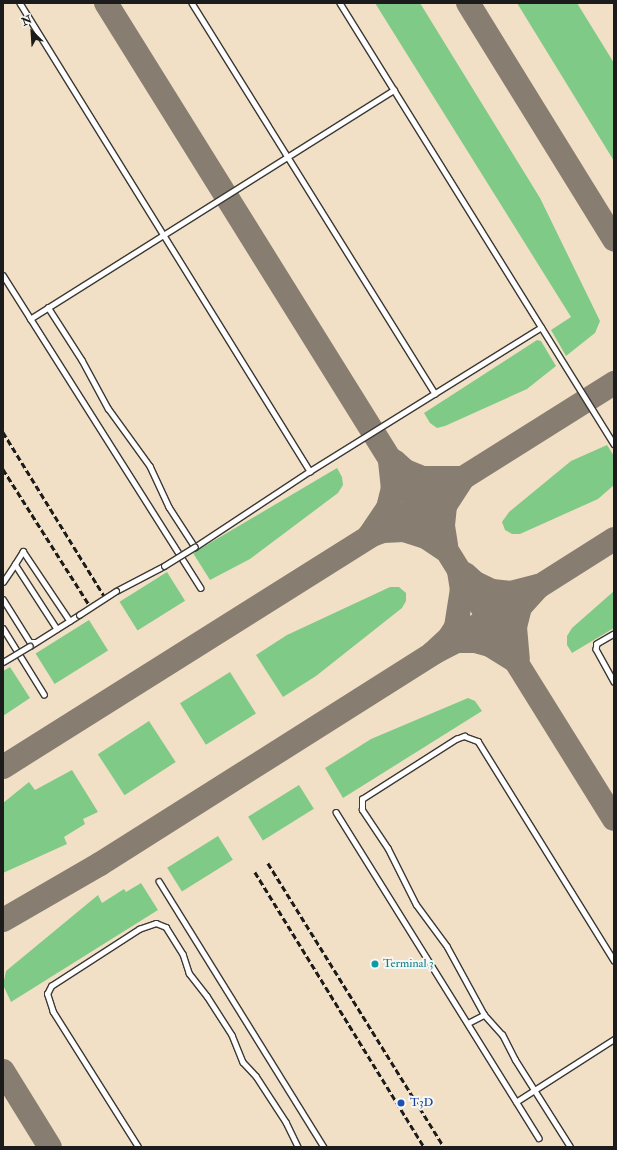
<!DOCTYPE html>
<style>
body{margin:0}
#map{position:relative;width:617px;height:1150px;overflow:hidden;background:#f2e0c6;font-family:"IM FELL Double Pica",serif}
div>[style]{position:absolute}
.green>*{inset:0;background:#80ca87;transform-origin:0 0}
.taxiway>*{height:24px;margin:-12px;padding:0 12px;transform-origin:12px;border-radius:12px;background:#877e71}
.roads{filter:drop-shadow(1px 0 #3c3936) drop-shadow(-1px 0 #3c3936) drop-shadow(0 1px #3c3936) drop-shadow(0 -1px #3c3936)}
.lane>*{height:4.5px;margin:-2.25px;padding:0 2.25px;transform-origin:2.25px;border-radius:2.25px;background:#fff}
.rail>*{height:2.5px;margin-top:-1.25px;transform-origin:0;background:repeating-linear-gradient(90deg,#1c1c1c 0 6px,transparent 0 9px)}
.bridges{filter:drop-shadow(1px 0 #3c3936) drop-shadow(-1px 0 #3c3936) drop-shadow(0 1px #3c3936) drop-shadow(0 -1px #3c3936)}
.lane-bridge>*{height:4.5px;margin:-2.25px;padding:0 2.25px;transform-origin:2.25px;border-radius:2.25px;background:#fff}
.dots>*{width:11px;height:11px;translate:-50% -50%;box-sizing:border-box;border:2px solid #f6f6f2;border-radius:50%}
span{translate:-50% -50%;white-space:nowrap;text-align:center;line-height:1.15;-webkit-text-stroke:4px #f6f6f2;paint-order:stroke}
.culture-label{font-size:12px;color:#0d838f}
.left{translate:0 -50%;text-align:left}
.transit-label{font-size:12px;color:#164399}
.frame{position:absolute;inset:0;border:4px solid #1c1c1c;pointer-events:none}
.north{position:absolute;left:12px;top:12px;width:40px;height:40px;-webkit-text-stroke:3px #f6f6f2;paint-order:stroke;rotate:335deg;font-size:11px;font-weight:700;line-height:16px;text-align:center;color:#1c1c1c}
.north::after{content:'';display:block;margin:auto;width:14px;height:18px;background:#1c1c1c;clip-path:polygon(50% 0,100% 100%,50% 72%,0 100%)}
</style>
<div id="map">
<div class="green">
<div style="clip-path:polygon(375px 3px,420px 3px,540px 198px,600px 321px,595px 333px,566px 356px,551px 330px,571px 317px)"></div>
<div style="clip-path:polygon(517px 3px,577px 3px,614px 63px,614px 161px)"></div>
<div style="clip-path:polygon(537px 340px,541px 341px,556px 366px,527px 389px,445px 426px,437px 428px,430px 423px,424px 413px)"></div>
<div style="clip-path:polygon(607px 445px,614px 456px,614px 485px,598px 499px,520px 534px,512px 534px,505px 530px,502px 522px,509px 512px,571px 461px)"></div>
<div style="clip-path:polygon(337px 468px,342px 477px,343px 485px,338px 493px,250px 559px,210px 580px,193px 553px)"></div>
<div style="left:167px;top:572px;width:34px;height:56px;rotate:58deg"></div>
<div style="clip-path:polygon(390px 587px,399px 587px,406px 593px,406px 601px,402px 608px,316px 676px,283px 697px,256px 655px,287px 635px)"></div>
<div style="clip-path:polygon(614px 591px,614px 628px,572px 653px,567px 645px,567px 636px,572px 628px)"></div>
<div style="left:89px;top:620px;width:36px;height:63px;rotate:58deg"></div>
<div style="clip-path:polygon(10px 667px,30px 698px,3px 716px,3px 671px)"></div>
<div style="left:230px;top:672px;width:49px;height:59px;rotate:58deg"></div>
<div style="clip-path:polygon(468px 698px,475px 701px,482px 711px,343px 798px,325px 768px,371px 739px)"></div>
<div style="left:149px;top:721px;width:49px;height:61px;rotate:57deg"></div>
<div style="clip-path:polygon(72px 770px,98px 812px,83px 819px,85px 824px,64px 837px,67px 844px,3px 873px,3px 803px,29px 782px,35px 790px)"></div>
<div style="left:299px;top:785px;width:28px;height:60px;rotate:58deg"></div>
<div style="left:218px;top:836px;width:28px;height:60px;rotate:58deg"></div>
<div style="clip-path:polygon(141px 883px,158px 910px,11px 1002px,3px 985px,6px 971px,98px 895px,102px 903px,124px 889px,126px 892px)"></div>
</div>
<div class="taxiway">
<div style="left:106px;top:3px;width:961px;rotate:58.1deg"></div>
<div style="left:468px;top:3px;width:278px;rotate:58.3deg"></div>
<div style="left:390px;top:461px;width:27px;rotate:84deg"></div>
<div style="left:393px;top:488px;width:21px;rotate:104deg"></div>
<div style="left:388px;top:508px;width:34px;rotate:124deg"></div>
<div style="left:369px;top:536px;width:15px;rotate:-20deg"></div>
<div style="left:383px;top:531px;width:21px;rotate:-3deg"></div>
<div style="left:404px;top:530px;width:23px;rotate:18deg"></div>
<div style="left:426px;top:537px;width:22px;rotate:34deg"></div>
<div style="left:394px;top:461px;width:15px;rotate:42deg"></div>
<div style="left:405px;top:471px;width:18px;rotate:22deg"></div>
<div style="left:422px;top:478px;width:41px"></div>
<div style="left:463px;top:478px;width:33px;rotate:123deg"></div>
<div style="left:445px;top:506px;width:20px;rotate:96deg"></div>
<div style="left:443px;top:526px;width:20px;rotate:81deg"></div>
<div style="left:459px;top:571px;width:18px;rotate:81deg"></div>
<div style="left:462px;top:589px;width:38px;rotate:99deg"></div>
<div style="left:456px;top:627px;width:13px;rotate:122deg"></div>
<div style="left:449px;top:638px;width:22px;rotate:137deg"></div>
<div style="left:433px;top:653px;width:27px;rotate:-27deg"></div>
<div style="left:457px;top:641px;width:18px"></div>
<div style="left:475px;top:641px;width:16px;rotate:15deg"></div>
<div style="left:490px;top:645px;width:28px;rotate:32deg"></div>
<div style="left:465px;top:574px;width:13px;rotate:42deg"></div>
<div style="left:475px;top:583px;width:19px;rotate:25deg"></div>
<div style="left:492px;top:591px;width:18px;rotate:6deg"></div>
<div style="left:510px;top:593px;width:30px;rotate:-14deg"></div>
<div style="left:539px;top:586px;width:28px;rotate:132deg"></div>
<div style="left:520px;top:607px;width:21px;rotate:104deg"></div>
<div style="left:515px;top:627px;width:32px;rotate:85deg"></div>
<div style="left:3px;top:767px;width:722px;rotate:-32.15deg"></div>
<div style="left:3px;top:920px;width:112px;rotate:-30deg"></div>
<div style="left:100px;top:864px;width:608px;rotate:-32.3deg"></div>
<div style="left:3px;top:1071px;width:89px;rotate:58.3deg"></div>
</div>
<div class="roads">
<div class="lane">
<div style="left:20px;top:3px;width:551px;rotate:58.22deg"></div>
<div style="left:192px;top:3px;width:460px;rotate:58.1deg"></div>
<div style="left:340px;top:3px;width:519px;rotate:58.15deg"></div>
<div style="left:3px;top:275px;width:370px;rotate:57.7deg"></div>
<div style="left:48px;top:307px;width:63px;rotate:57.3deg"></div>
<div style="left:82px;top:360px;width:55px;rotate:61.6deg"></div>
<div style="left:108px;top:408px;width:72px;rotate:54.1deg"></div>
<div style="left:150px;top:466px;width:45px;rotate:65.1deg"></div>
<div style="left:169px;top:507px;width:48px;rotate:57deg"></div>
<div style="left:195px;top:547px;width:138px;rotate:-33.5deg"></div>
<div style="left:310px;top:471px;width:272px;rotate:-31.9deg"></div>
<div style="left:30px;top:319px;width:430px;rotate:-32.2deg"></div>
<div style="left:15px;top:564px;width:15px;rotate:-58deg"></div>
<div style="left:23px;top:551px;width:84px;rotate:56.1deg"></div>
<div style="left:3px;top:582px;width:22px;rotate:-56deg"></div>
<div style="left:15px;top:564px;width:77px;rotate:57.1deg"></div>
<div style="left:116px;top:591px;width:54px;rotate:-27.5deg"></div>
<div style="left:3px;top:599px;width:51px;rotate:57.9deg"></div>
<div style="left:30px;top:642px;width:6px"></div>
<div style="left:3px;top:628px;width:78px;rotate:58.2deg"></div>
<div style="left:614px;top:634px;width:20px;rotate:150deg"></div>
<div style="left:597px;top:644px;width:5px;rotate:101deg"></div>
<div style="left:596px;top:649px;width:37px;rotate:61deg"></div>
<div style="left:30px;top:646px;width:58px;rotate:-32.3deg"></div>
<div style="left:336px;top:812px;width:384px;rotate:58.1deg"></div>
<div style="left:159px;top:881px;width:313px;rotate:58.2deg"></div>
<div style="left:468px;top:1023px;width:18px;rotate:-27deg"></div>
<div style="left:516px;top:1102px;width:117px;rotate:-32.7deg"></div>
<div style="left:138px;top:1147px;width:160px;rotate:-122.2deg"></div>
<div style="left:53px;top:1012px;width:19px;rotate:-108deg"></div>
<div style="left:47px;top:994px;width:9px;rotate:-63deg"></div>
<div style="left:51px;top:986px;width:105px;rotate:-32.9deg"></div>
<div style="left:139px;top:929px;width:18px;rotate:-19deg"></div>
<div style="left:156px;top:923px;width:11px;rotate:22deg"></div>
<div style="left:166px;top:927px;width:32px;rotate:58deg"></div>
<div style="left:183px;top:954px;width:20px;rotate:72deg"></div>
<div style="left:189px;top:973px;width:29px;rotate:52deg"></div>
<div style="left:207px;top:996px;width:46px;rotate:57.3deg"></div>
<div style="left:232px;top:1035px;width:29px;rotate:68deg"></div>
<div style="left:243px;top:1062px;width:19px;rotate:47deg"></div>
<div style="left:256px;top:1076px;width:55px;rotate:56.9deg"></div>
<div style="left:286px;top:1122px;width:28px;rotate:64deg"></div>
<div style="left:570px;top:1147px;width:103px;rotate:-122.3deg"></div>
<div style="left:515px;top:1060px;width:28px;rotate:-117deg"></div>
<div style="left:502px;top:1035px;width:27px;rotate:-132deg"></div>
<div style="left:484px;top:1015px;width:77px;rotate:-118.6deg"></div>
<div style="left:447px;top:947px;width:52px;rotate:-126.4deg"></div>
<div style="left:416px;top:905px;width:63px;rotate:-116.6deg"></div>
<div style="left:388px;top:849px;width:47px;rotate:-123.7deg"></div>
<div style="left:362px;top:810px;width:11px;rotate:-90deg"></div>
<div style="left:362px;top:799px;width:112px;rotate:-32.6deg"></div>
<div style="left:456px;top:739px;width:9px;rotate:-21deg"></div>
<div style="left:464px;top:736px;width:15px;rotate:20deg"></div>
<div style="left:478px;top:741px;width:258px;rotate:58.2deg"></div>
</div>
</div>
<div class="rail">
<div style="left:3px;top:432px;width:194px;rotate:58.3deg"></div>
<div style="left:3px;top:469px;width:162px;rotate:57.6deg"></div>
<div style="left:268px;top:863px;width:334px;rotate:58.2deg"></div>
<div style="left:255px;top:872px;width:323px;rotate:58.4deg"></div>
</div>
<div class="bridges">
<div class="lane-bridge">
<div style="left:164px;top:566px;width:36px;rotate:-32deg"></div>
<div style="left:79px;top:615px;width:44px;rotate:-33deg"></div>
<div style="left:3px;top:662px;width:31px;rotate:-31deg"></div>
</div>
</div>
<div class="dots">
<div style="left:375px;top:964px;background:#0f9aa8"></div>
<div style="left:401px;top:1103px;background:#1a4fb4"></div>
</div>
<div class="culture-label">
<span class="left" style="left:383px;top:964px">Terminal 3</span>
</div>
<div class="transit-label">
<span class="left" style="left:410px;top:1103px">T3D</span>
</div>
<div class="frame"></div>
<div class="north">N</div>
</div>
